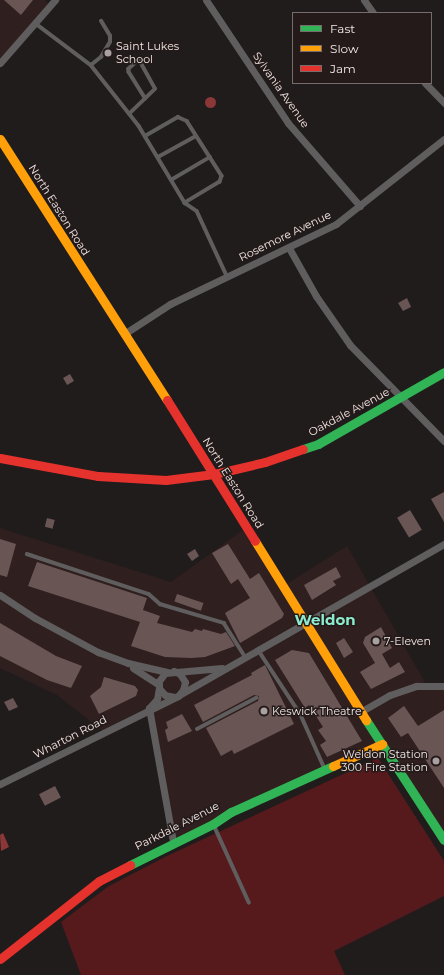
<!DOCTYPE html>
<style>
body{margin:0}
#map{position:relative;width:444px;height:975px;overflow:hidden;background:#211c1c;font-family:Montserrat,sans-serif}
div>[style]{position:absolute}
.built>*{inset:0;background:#2f1f1f}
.green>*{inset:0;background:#561a1c}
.water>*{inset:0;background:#8b3738}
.round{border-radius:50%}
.building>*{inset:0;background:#6a5555;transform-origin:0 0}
.lane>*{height:3.5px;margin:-1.75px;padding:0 1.75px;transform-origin:1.75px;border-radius:1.75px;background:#5f5d5d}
.street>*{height:7px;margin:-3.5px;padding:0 3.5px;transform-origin:3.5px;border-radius:3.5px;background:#5f5d5d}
.fast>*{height:9px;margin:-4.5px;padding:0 4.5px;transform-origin:4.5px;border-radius:4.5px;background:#30b455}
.slow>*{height:9px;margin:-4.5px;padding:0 4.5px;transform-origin:4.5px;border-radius:4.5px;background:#ff9f0a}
.jam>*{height:9px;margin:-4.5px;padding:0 4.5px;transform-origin:4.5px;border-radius:4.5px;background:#e5322d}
.dots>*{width:11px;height:11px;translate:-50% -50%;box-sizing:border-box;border:2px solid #241a19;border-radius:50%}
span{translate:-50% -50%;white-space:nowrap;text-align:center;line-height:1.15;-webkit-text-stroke:3px #241a19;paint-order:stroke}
.poi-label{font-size:11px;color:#f0e9e8}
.left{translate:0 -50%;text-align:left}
.right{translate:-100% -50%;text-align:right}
.street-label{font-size:11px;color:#f0e9e8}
.district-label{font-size:15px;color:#8deccf;font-weight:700}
.legend{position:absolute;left:292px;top:12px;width:140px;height:72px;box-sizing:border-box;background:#241a19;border:1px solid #766d6c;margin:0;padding:5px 7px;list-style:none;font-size:12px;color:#f0e9e8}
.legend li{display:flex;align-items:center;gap:8px;height:20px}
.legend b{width:20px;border:1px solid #766d6c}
</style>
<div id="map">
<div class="built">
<div style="clip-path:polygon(0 0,45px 0,50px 5px,0 63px)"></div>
<div style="clip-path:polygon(247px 527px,282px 587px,347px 546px,427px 686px,444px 686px,444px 840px,382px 744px,173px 842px,149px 709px,104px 732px,57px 695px,0 668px,0 528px,171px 582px)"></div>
</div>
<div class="green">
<div style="clip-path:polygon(378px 758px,444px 861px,444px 896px,334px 951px,345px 975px,81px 975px,61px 922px,109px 886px,167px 856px)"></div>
</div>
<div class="water">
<div class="round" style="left:204.5px;top:96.5px;width:11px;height:11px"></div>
<div style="clip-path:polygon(3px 833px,9px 847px,1px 851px,0 835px)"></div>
</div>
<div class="building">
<div style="clip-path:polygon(4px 0,33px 0,21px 15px)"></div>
<div style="clip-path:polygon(407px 298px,411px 307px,403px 311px,398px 303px)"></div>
<div style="left:70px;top:374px;width:8px;height:8px;rotate:60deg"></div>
<div style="clip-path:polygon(444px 492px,444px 522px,431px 499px)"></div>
<div style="left:410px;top:510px;width:23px;height:15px;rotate:59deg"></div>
<div style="left:47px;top:518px;width:8px;height:9px;rotate:14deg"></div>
<div style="clip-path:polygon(0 539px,16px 544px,7px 577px,0 575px)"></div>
<div style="clip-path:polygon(228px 544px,250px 579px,259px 573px,284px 614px,282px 618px,240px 643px,225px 613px,250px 598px,238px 579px,231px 584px,212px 553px)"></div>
<div style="clip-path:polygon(195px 549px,199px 556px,192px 561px,187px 554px)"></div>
<div style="clip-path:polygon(37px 562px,147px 598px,143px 610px,160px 616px,157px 623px,192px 632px,195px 629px,202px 631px,203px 629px,221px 634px,226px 632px,235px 646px,205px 657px,191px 658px,165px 657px,131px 646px,140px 622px,28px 586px)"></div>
<div style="clip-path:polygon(336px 567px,341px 577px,333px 581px,336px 585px,312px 600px,304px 585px)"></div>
<div style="left:177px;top:594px;width:28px;height:8px;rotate:19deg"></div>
<div style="clip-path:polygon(0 623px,56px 656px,82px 666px,71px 688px,47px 680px,0 656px)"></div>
<div style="clip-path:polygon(381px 627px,392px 648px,382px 654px,390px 668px,399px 662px,405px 672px,371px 689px,360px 672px,375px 663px,363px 643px,365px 637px)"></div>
<div style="clip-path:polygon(344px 638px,353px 652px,344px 658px,336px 643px)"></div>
<div style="clip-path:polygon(292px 650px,309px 653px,362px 741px,327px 757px,320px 745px,326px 741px,318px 730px,323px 727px,309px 705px,305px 708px,275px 660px)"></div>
<div style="clip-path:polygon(265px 665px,294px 724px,234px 754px,232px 750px,221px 756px,206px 728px,258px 701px,259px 696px,254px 695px,203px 722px,194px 705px,252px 675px,251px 673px)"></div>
<div style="clip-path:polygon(104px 677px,135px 686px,138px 690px,136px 696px,99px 714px,90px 696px,101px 687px)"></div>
<div style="clip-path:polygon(13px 698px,18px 707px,9px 711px,4px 702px)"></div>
<div style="clip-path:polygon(404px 706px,418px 726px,444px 710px,444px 788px,408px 733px,401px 737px,388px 718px)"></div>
<div style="clip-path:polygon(182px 714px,192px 731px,168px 742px,165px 730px,168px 728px,166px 722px)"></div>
<div style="left:55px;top:786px;width:13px;height:18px;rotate:63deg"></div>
</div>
<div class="lane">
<div style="left:35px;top:23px;width:70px;rotate:36.9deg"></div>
<div style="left:91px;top:65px;width:78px;rotate:51.8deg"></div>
<div style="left:139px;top:126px;width:90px;rotate:59.1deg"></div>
<div style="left:185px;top:203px;width:14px;rotate:34deg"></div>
<div style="left:197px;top:211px;width:72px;rotate:65.2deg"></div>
<div style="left:91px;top:65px;width:13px;rotate:-39deg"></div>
<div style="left:101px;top:57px;width:17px;rotate:-59deg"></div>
<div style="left:110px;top:42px;width:6px;rotate:-90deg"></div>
<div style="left:110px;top:36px;width:17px;rotate:-121deg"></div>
<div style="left:129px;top:114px;width:36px;rotate:-44deg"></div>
<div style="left:155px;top:89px;width:31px;rotate:-119deg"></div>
<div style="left:140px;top:62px;width:3px;rotate:180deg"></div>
<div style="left:137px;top:62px;width:11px;rotate:139deg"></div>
<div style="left:129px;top:69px;width:3px;rotate:90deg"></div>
<div style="left:129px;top:72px;width:31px;rotate:58deg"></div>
<div style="left:145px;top:136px;width:38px;rotate:-30deg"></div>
<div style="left:178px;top:117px;width:10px;rotate:24deg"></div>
<div style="left:187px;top:121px;width:65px;rotate:57.5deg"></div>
<div style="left:222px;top:176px;width:6px;rotate:108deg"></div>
<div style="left:220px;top:182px;width:41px;rotate:149deg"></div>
<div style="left:158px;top:157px;width:43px;rotate:-28.9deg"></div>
<div style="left:171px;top:180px;width:45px;rotate:-30.5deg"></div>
<div style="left:27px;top:554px;width:128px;rotate:18.2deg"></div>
<div style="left:149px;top:594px;width:15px;rotate:42deg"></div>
<div style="left:160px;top:604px;width:67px;rotate:16.5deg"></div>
<div style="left:224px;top:623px;width:41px;rotate:57.8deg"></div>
<div style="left:259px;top:651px;width:77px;rotate:56.7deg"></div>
<div style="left:301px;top:715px;width:59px;rotate:66deg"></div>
<div style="left:197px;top:729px;width:67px;rotate:-27.7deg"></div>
<div style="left:214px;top:825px;width:85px;rotate:65.6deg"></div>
</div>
<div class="street">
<div style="left:206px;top:0;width:148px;rotate:56.3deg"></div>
<div style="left:288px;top:123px;width:110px;rotate:49.1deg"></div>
<div style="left:364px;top:0;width:16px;rotate:55deg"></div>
<div style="left:0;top:63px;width:84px;rotate:-48.9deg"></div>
<div style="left:425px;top:83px;width:28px;rotate:46deg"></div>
<div style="left:289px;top:248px;width:55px;rotate:60.6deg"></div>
<div style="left:316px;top:296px;width:60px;rotate:55.2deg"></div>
<div style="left:350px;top:345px;width:134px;rotate:45.6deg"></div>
<div style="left:124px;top:334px;width:55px;rotate:-33.1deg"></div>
<div style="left:170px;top:304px;width:184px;rotate:-25.7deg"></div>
<div style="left:336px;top:224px;width:137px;rotate:-38.2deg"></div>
<div style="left:0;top:595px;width:42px;rotate:33.3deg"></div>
<div style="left:35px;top:618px;width:72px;rotate:28.4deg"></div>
<div style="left:98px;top:652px;width:32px;rotate:20deg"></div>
<div style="left:128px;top:663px;width:40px;rotate:13deg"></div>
<div style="left:133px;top:668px;width:31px;rotate:33deg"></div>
<div style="left:181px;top:694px;width:303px;rotate:-29.7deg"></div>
<div style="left:175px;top:697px;width:10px;rotate:-169deg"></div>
<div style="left:165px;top:695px;width:9px;rotate:-131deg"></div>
<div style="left:159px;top:688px;width:7px;rotate:-90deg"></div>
<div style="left:159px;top:681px;width:10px;rotate:-53deg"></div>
<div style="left:165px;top:673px;width:57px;rotate:-5deg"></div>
<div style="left:149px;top:708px;width:136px;rotate:79.8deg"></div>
<div style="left:149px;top:708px;width:12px;rotate:-48deg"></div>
<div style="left:157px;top:699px;width:11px;rotate:-80deg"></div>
<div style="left:362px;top:711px;width:32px;rotate:-30deg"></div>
<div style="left:390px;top:695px;width:28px;rotate:-19deg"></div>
<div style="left:416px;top:686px;width:28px"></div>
<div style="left:0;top:784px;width:199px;rotate:-26.3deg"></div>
<div style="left:178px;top:696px;width:8px;rotate:-50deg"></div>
<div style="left:183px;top:690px;width:8px;rotate:-76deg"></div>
<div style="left:185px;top:682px;width:9px;rotate:-122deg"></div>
<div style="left:180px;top:674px;width:7px;rotate:-153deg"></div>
</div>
<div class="fast">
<div style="left:303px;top:449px;width:16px;rotate:-18deg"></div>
<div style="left:318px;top:444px;width:145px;rotate:-29.7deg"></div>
<div style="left:366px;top:720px;width:143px;rotate:57deg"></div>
<div style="left:130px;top:865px;width:93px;rotate:-26.3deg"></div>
<div style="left:213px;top:824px;width:22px;rotate:-34deg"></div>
<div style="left:231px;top:812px;width:112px;rotate:-24.3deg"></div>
</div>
<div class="slow">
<div style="left:0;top:139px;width:310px;rotate:57.4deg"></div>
<div style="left:255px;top:541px;width:211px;rotate:58.2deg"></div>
<div style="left:333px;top:766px;width:54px;rotate:-24.2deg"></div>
</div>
<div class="jam">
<div style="left:167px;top:400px;width:166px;rotate:58deg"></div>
<div style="left:0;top:458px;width:100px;rotate:10.4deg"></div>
<div style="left:98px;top:476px;width:68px;rotate:3.4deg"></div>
<div style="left:166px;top:480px;width:48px;rotate:-7.1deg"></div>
<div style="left:214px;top:474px;width:52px;rotate:-13.2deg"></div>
<div style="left:265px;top:462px;width:40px;rotate:-18.9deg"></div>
<div style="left:0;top:959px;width:126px;rotate:-38.2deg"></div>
<div style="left:99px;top:881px;width:35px;rotate:-27deg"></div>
</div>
<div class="dots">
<div style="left:108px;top:53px;background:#a8a1a1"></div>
<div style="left:376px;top:641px;background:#a8a1a1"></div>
<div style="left:264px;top:711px;background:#a8a1a1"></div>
<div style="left:436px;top:761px;background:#a8a1a1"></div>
</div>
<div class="poi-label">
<span class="left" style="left:116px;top:53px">Saint Lukes<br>School</span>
<span class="left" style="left:384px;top:641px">7-Eleven</span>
<span class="left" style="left:272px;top:711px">Keswick Theatre</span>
<span class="right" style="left:428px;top:761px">Weldon Station<br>300 Fire Station</span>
</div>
<div class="street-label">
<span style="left:281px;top:90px;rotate:55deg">Sylvania Avenue</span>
<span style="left:59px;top:210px;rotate:58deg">North Easton Road</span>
<span style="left:285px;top:236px;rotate:-26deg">Rosemore Avenue</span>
<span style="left:349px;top:412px;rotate:-28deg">Oakdale Avenue</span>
<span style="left:233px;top:483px;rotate:58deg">North Easton Road</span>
<span style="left:70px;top:737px;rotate:-27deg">Wharton Road</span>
<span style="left:177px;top:826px;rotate:-27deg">Parkdale Avenue</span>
</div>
<div class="district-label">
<span style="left:325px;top:620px">Weldon</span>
</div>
<ul class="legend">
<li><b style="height:5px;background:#30b455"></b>Fast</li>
<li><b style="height:5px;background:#ff9f0a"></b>Slow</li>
<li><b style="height:5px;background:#e5322d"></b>Jam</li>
</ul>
</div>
